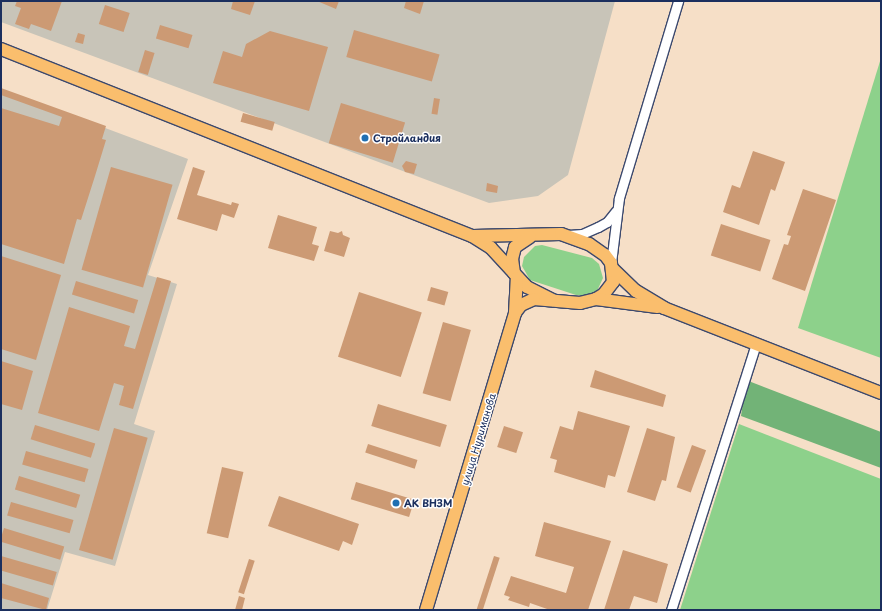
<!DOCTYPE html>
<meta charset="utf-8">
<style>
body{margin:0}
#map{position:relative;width:882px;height:611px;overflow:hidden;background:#f6dfc7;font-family:"Playpen Sans",sans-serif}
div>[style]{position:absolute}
.industrial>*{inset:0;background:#c8c4b8}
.green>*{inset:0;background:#8dd18b}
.forest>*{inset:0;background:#72b377}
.building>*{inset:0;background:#cc9a74;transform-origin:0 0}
.roads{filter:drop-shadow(1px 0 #3c496e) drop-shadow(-1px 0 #3c496e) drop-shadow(0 1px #3c496e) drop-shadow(0 -1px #3c496e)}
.minor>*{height:9px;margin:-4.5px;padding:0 4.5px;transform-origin:4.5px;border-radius:4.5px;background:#fff}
.major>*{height:12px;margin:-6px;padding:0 6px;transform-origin:6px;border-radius:6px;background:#fabe6d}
.dots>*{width:11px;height:11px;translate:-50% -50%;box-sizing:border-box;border:2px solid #fff;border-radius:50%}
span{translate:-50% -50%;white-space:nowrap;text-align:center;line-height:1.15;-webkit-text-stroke:3px #fff;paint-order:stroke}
.poi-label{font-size:10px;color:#1b2f5e;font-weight:700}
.left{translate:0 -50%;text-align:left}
.street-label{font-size:10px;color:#1b2f5e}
.frame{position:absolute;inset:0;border:2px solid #1b2f5e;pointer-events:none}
</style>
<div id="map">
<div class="industrial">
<div style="clip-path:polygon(1px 1px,615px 1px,568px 175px,538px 196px,489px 203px,1px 22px)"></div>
<div style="clip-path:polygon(1px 89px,188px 159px,148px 275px,177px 284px,134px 424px,155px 431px,115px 566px,65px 552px,47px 610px,1px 610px)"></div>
</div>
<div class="green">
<div style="clip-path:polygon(881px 58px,881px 358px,798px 328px)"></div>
<div style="clip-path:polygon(542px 245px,592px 258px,599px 264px,603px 278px,597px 291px,590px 296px,576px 295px,530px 280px,522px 266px,524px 257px,535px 246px)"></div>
<div style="clip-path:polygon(739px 424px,881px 479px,881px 610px,680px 610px)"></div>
</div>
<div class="forest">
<div style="clip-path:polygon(746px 380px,881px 432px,881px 468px,741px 416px)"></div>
</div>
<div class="building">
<div style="clip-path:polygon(17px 1px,62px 1px,51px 31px,31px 24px,29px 29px,15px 24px,21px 8px,15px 6px)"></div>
<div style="clip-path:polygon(233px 1px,255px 1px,250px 15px,231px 9px)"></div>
<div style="clip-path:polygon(317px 1px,339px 1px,336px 9px)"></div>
<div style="clip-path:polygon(406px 1px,424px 1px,420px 14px,404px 8px)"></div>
<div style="left:105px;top:5px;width:26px;height:20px;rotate:18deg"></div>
<div style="left:160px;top:25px;width:34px;height:14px;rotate:17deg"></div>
<div style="left:354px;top:30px;width:89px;height:28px;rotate:16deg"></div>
<div style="clip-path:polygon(270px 31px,328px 47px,309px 111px,213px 83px,223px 51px,242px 57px,246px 44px)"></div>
<div style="clip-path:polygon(78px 33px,85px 35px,83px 44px,75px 42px)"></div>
<div style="left:145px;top:50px;width:10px;height:23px;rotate:17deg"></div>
<div style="clip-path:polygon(1px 88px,106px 126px,102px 139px,106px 140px,95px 176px,81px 220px,77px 219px,64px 264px,1px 244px,1px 108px,59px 126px,62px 117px,1px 95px)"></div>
<div style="left:434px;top:98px;width:6px;height:16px;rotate:9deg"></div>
<div style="left:341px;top:103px;width:67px;height:42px;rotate:17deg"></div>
<div style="left:243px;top:113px;width:33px;height:9px;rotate:16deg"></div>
<div style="clip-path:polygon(753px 151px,785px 162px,775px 191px,771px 189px,759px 225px,723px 212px,732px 185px,740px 188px)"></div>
<div style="clip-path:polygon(406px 161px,417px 164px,414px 174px,405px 172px,402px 166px)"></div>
<div style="left:111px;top:167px;width:64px;height:107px;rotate:16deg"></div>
<div style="clip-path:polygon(193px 167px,205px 171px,197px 195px,231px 205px,232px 202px,239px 204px,234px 218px,222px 214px,217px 231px,177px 219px)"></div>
<div style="clip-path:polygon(487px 183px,498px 186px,497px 193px,486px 191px)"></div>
<div style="clip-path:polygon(803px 189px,836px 200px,805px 291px,772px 279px,784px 244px,788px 245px,791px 236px,787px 235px)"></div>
<div style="clip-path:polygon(278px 215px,317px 227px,312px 244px,319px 246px,314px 261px,268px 248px)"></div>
<div style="left:721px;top:224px;width:52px;height:33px;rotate:18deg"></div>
<div style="clip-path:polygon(330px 231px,338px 233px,342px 231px,343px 235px,350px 238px,344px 257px,324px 251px)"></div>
<div style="clip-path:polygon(1px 256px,61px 275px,36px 360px,1px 349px)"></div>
<div style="clip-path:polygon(157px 277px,171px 281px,133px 409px,119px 405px,124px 386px,114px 383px,99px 431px,38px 413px,69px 307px,130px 326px,124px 346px,135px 349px)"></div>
<div style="left:76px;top:281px;width:65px;height:14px;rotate:17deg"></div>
<div style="left:431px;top:287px;width:18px;height:14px;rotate:16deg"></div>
<div style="left:359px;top:292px;width:66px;height:68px;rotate:18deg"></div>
<div style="left:443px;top:322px;width:29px;height:74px;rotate:16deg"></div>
<div style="clip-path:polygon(1px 361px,33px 371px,22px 410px,1px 404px)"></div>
<div style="clip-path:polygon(595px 370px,666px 395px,663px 407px,590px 387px)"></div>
<div style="left:378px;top:404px;width:72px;height:23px;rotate:17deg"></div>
<div style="clip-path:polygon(578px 411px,630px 426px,615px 477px,608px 475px,605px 488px,554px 472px,557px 460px,550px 458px,560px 426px,573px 430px)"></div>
<div style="left:35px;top:425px;width:63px;height:15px;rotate:17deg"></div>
<div style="left:504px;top:426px;width:20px;height:22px;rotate:18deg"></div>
<div style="left:114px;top:428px;width:35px;height:127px;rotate:16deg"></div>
<div style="clip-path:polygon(647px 428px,675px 437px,666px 481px,662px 480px,655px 501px,627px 492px)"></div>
<div style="left:368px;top:444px;width:52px;height:9px;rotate:18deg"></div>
<div style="left:692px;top:445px;width:15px;height:45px;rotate:20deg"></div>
<div style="left:26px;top:451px;width:65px;height:14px;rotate:16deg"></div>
<div style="left:222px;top:467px;width:22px;height:68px;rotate:13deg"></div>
<div style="left:19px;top:476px;width:64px;height:14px;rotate:17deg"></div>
<div style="left:356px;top:482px;width:61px;height:18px;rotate:17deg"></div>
<div style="clip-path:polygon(279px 496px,359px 524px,352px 545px,343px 541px,339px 551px,268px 526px)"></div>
<div style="left:11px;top:502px;width:65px;height:14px;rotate:16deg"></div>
<div style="clip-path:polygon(544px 522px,611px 541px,588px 610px,550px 610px,530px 603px,529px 607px,508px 600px,510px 597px,504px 595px,511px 576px,566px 593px,574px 567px,535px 556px)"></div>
<div style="left:4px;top:528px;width:63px;height:14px;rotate:17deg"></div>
<div style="clip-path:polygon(623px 550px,668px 564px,657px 603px,634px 596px,629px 610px,604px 610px)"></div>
<div style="left:1px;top:556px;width:58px;height:14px;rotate:16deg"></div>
<div style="left:494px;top:556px;width:6px;height:57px;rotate:18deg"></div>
<div style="left:249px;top:559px;width:6px;height:35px;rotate:18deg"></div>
<div style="clip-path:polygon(1px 583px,49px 598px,46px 610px,1px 598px)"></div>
<div style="clip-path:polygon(239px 596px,245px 598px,242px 610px,235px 610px)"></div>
</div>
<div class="roads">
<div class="minor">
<div style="left:568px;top:235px;width:14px;rotate:-4deg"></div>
<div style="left:582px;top:234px;width:17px;rotate:-24deg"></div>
<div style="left:598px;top:227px;width:10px;rotate:-29deg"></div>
<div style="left:607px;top:222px;width:14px;rotate:-51deg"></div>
<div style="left:611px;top:263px;width:65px;rotate:-83deg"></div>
<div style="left:619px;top:198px;width:206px;rotate:-73.3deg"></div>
<div style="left:671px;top:610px;width:279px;rotate:-72.3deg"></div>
</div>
<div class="major">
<div style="left:1px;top:49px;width:507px;rotate:21.65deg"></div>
<div style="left:472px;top:236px;width:22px;rotate:32deg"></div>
<div style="left:491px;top:248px;width:53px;rotate:47.3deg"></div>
<div style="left:527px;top:287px;width:29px;rotate:27deg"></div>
<div style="left:473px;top:236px;width:88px;rotate:-1.3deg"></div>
<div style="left:561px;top:234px;width:30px;rotate:20deg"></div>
<div style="left:589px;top:244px;width:19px;rotate:35deg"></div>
<div style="left:605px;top:255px;width:10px;rotate:53deg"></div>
<div style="left:611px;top:263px;width:19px;rotate:84deg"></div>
<div style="left:613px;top:282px;width:15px;rotate:127deg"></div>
<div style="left:604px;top:294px;width:9px;rotate:148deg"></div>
<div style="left:596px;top:299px;width:16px;rotate:166deg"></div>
<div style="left:580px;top:303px;width:46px;rotate:-175deg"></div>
<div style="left:534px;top:299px;width:14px;rotate:155deg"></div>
<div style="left:521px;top:305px;width:10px;rotate:127deg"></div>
<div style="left:613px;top:269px;width:32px;rotate:44deg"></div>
<div style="left:636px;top:291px;width:33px;rotate:31deg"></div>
<div style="left:664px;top:308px;width:233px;rotate:21.4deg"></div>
<div style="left:514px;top:273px;width:14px;rotate:-98deg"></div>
<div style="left:512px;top:259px;width:12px;rotate:-76deg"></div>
<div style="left:515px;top:247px;width:18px;rotate:-34deg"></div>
<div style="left:596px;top:299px;width:62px;rotate:7.5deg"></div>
<div style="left:426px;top:610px;width:310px;rotate:-73.3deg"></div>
<div style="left:515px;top:313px;width:35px;rotate:-87deg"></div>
</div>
</div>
<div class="dots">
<div style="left:365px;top:138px;background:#1f6fb2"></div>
<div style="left:396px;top:503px;background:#1f6fb2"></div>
</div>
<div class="poi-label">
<span class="left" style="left:373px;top:138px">Стройландия</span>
<span class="left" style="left:404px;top:503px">АК ВНЗМ</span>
</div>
<div class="street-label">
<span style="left:478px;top:439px;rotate:-73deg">улица Нуриманова</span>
</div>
<div class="frame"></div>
</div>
